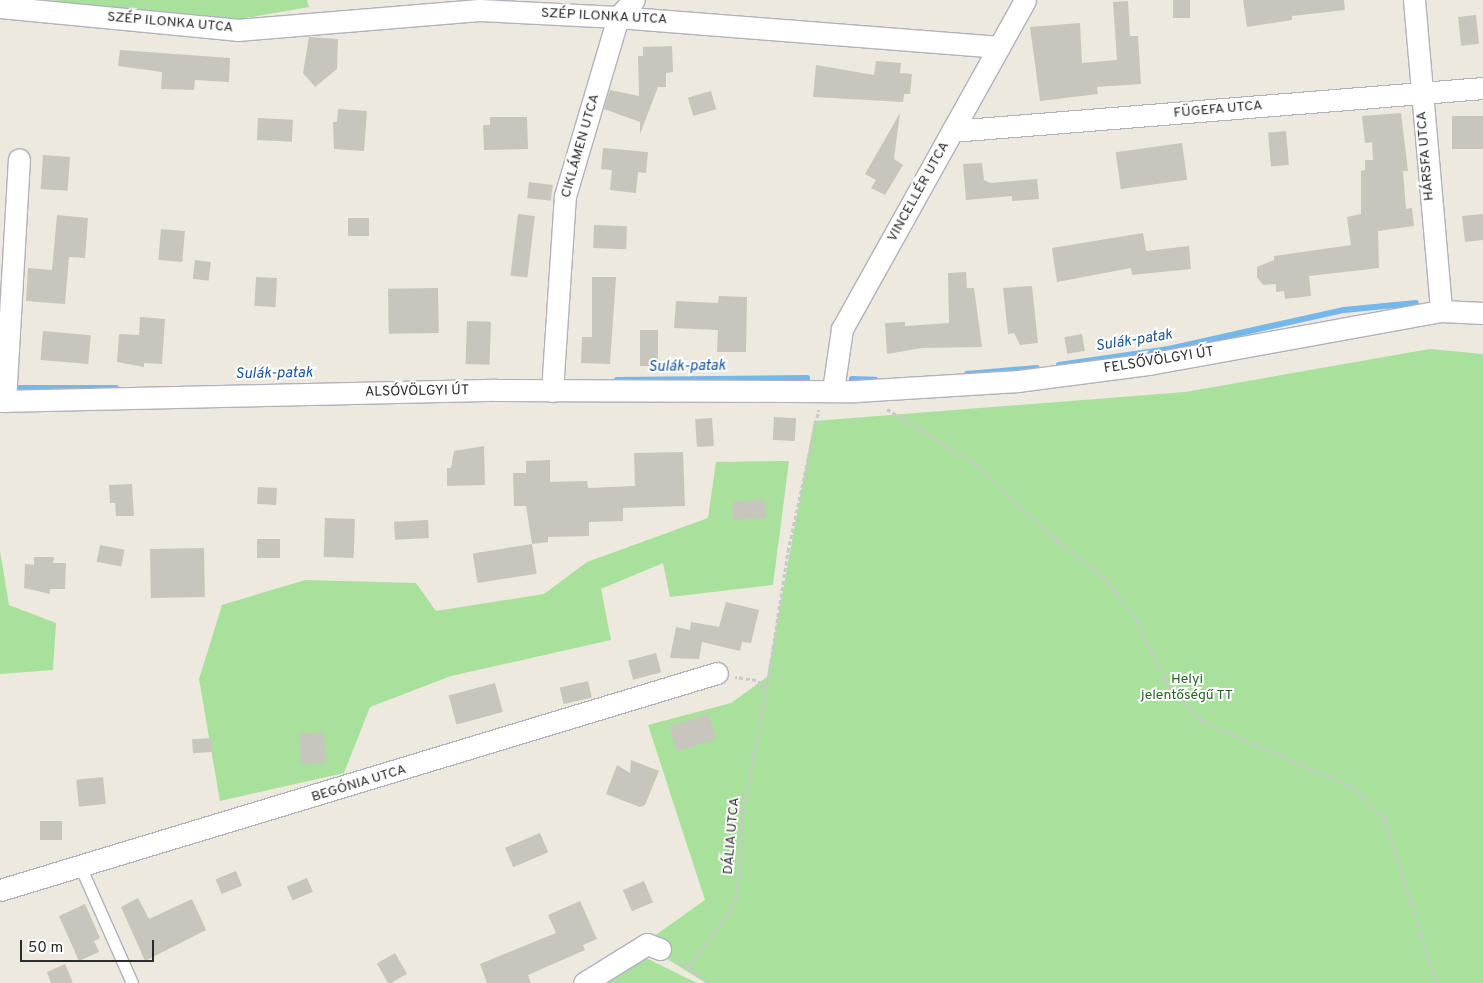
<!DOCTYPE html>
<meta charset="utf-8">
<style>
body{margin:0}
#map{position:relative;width:1483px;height:983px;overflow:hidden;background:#ede9de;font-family:Overpass,sans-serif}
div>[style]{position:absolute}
.green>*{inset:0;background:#a8e19c}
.stream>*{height:5.5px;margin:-2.75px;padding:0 2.75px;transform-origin:2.75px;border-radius:2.75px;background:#74b7eb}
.building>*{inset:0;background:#c8c5bd;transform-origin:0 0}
.path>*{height:3px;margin-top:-1.5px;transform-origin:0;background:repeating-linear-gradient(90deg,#c8c8c8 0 4px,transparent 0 6.5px)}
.roads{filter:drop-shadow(1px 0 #b1b1be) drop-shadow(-1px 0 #b1b1be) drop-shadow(0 1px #b1b1be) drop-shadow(0 -1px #b1b1be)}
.lane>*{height:11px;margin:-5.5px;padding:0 5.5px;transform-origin:5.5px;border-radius:5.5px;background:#fff}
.street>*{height:21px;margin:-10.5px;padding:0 10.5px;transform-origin:10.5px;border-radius:10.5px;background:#fff}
span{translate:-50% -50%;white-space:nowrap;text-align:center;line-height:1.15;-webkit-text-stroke:4px #fff;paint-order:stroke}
.street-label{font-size:14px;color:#2b2b2b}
.park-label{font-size:14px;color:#1f671d}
.water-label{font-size:15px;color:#125399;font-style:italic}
.scale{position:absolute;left:20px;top:940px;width:134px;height:22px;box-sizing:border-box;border:2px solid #2b2b2b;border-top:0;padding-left:6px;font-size:15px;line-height:18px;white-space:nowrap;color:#2b2b2b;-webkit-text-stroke:4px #fff;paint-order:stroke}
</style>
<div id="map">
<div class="green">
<div style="clip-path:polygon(48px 0,307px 0,309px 7px,222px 22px)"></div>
<div style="clip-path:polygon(1430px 349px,1483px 354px,1483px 983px,706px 983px,643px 944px,705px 900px,648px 725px,731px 703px,767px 677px,814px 421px,1185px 392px)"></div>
<div style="clip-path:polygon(789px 461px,773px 585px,670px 597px,663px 563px,601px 589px,611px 640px,451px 676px,370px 707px,344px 773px,220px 801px,199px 679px,222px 605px,305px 580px,416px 583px,436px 611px,544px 594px,587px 562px,708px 518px,716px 462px)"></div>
<div style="clip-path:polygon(0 551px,9px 605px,56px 623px,53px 670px,0 674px)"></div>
<div style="clip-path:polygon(644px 957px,697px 983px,601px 983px)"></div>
</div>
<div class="stream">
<div style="left:1059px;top:365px;width:111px;rotate:-8.3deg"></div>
<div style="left:1169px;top:349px;width:179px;rotate:-12.6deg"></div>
<div style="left:1344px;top:310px;width:72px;rotate:-5.6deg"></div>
<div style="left:967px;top:374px;width:70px;rotate:-4.9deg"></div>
<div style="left:852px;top:379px;width:23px;rotate:2deg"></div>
<div style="left:617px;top:380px;width:190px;rotate:-0.6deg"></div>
<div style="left:15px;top:388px;width:101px"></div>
</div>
<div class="building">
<div style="left:1173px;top:0;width:17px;height:18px"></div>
<div style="clip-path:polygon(1243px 0,1344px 0,1345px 10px,1292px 16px,1292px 20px,1247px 27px)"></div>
<div style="clip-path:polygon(1128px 1px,1130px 36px,1138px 36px,1141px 84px,1097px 87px,1098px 94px,1040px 101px,1030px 27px,1080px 23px,1082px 63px,1117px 60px,1113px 2px)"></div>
<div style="left:1476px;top:15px;width:29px;height:18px;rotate:84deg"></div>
<div style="clip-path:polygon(309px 37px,338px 39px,337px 69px,315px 87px,303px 73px)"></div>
<div style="clip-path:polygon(672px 46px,673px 72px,666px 73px,666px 87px,658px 87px,640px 134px,640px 122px,604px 109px,606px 102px,610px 90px,639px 96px,638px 56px,643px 56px,643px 47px)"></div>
<div style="clip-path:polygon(120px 50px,230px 58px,229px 82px,195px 80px,194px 90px,161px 89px,162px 72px,118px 66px)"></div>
<div style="clip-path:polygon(876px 61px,901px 63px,900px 73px,912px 74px,910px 94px,904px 94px,903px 102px,813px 97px,816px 65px,874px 75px)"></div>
<div style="left:711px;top:91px;width:19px;height:24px;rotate:74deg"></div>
<div style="clip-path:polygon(338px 109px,367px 111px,364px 151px,334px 149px,333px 122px,337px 122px)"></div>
<div style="clip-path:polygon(900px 113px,894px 159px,903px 165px,885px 195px,871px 188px,876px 180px,865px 174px)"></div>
<div style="clip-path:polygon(1401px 113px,1408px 171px,1403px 171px,1406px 209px,1412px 208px,1414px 226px,1378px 231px,1379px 268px,1309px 276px,1311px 296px,1285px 299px,1284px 291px,1276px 292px,1276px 284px,1263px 285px,1257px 277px,1257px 267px,1274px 260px,1274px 256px,1351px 245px,1347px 217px,1361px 214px,1361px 171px,1365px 170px,1365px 160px,1373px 160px,1372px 142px,1365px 143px,1362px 116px)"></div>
<div style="left:1483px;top:116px;width:33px;height:31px;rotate:90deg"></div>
<div style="clip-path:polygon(490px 117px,527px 117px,528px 149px,484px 150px,483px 125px,490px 125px)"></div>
<div style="left:258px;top:118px;width:35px;height:22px;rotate:3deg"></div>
<div style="left:1286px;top:131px;width:34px;height:18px;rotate:85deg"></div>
<div style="left:1182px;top:143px;width:37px;height:67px;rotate:82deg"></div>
<div style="clip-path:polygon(603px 148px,648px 152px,646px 173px,638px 172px,636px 193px,610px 190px,612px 170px,601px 169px)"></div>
<div style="left:43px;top:155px;width:27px;height:34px;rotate:4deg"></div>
<div style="clip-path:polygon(982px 163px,984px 180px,990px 183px,1037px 179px,1039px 199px,1012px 201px,1012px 196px,966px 200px,963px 164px)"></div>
<div style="left:529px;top:182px;width:24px;height:16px;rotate:7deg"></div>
<div style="left:518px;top:214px;width:17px;height:62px;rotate:7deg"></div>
<div style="clip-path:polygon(1483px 214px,1483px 240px,1465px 242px,1462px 216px)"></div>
<div style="clip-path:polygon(57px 215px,88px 218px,85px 258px,69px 257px,65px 304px,26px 301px,28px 268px,52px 270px)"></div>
<div style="left:369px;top:218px;width:18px;height:21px;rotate:90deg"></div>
<div style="left:594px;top:225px;width:33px;height:23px;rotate:2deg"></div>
<div style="left:161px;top:229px;width:24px;height:31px;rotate:5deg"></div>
<div style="clip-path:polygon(1143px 233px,1146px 251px,1189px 246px,1191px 269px,1132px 275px,1131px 268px,1057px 282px,1052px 248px)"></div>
<div style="left:195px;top:260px;width:16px;height:19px;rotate:7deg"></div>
<div style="clip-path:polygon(966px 272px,967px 288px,974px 288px,982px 347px,922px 348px,887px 354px,885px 323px,905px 322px,905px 326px,949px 323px,948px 273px)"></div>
<div style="left:256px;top:277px;width:21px;height:29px;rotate:3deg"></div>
<div style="clip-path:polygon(592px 277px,616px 277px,610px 364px,581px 363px,582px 337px,592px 337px)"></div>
<div style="clip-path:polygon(1032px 286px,1038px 343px,1020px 345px,1014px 333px,1008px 334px,1003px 288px)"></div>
<div style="left:438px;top:288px;width:45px;height:50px;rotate:89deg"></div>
<div style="clip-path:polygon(719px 296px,747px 297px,746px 352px,717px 352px,718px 330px,674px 328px,676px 301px,718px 303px)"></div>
<div style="clip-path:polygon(140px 317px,165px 319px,162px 364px,144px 363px,144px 367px,117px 362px,119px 334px,139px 335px)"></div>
<div style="left:467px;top:321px;width:24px;height:43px;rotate:2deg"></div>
<div style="left:640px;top:330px;width:18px;height:36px"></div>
<div style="left:43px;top:331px;width:48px;height:29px;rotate:5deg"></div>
<div style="left:1082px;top:334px;width:17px;height:18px;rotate:80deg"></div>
<div style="left:774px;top:417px;width:22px;height:23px;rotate:3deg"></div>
<div style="left:712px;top:418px;width:28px;height:17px;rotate:86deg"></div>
<div style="clip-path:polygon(484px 446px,485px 485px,447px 486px,447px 468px,451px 468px,454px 451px)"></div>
<div style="clip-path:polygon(683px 452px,685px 506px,623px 508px,623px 521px,589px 522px,589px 536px,548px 537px,548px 542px,532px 544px,526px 506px,514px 506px,513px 473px,526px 473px,526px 461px,550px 460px,550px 482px,587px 481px,588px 488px,635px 486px,634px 453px)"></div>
<div style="clip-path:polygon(132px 484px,134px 516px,116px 516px,115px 503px,110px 503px,109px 485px)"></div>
<div style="left:258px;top:487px;width:19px;height:17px;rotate:3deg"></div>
<div style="left:765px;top:500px;width:18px;height:33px;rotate:87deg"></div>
<div style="left:325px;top:518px;width:30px;height:39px;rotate:2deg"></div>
<div style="left:428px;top:520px;width:18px;height:34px;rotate:87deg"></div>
<div style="left:257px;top:539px;width:23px;height:19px"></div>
<div style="left:532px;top:544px;width:30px;height:60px;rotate:81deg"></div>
<div style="left:100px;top:545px;width:25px;height:17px;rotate:11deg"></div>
<div style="left:204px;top:548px;width:49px;height:54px;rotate:89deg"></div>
<div style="clip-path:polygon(34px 557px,54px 557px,53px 563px,66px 563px,65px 589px,50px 589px,50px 594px,24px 588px,25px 564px,34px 565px)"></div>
<div style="clip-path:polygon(726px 602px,759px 610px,751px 643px,742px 642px,740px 651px,702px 642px,699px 659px,670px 658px,676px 627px,690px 630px,691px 622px,719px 627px)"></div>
<div style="left:656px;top:653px;width:20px;height:29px;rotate:75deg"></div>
<div style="left:588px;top:681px;width:17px;height:29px;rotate:77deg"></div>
<div style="left:495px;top:683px;width:30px;height:48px;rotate:75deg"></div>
<div style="left:708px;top:714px;width:26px;height:41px;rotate:72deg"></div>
<div style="left:324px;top:732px;width:31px;height:25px;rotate:86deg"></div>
<div style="left:211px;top:738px;width:14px;height:19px;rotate:86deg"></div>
<div style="clip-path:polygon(631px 760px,659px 771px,645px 805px,640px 807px,606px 794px,617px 765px,630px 773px)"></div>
<div style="left:103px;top:777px;width:27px;height:27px;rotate:84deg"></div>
<div style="left:40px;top:821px;width:22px;height:19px"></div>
<div style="left:540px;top:833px;width:21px;height:38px;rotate:67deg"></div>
<div style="left:236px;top:871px;width:16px;height:22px;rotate:68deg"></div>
<div style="left:307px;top:878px;width:15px;height:22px;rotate:67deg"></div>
<div style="left:644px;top:881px;width:23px;height:23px;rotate:67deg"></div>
<div style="clip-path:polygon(138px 898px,149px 919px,192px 899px,206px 930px,145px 961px,121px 907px)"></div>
<div style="clip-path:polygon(580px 901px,597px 939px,583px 945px,585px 950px,528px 975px,531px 983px,487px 983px,480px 964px,556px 933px,548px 915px)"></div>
<div style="clip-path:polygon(85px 904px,100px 938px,94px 941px,99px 952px,79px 961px,59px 916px)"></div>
<div style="left:395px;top:953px;width:24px;height:21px;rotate:60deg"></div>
<div style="clip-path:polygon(65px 964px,73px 983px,51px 983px,47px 972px)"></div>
</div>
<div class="path">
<div style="left:887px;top:409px;width:102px;rotate:31.8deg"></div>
<div style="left:974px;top:463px;width:98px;rotate:43.3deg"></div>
<div style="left:1045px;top:530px;width:74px;rotate:38.4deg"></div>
<div style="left:1103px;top:576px;width:56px;rotate:52.9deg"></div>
<div style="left:1137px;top:621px;width:71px;rotate:64.2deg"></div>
<div style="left:1168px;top:685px;width:50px;rotate:46.6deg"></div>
<div style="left:1202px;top:721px;width:166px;rotate:23.8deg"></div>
<div style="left:1354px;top:788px;width:42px;rotate:44deg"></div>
<div style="left:1384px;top:817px;width:174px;rotate:72.6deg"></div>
<div style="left:767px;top:687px;width:138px;rotate:-81.2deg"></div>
<div style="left:788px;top:551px;width:145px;rotate:-77.7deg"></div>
<div style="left:676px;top:958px;width:41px;rotate:37.1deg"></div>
<div style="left:689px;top:966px;width:69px;rotate:-52.6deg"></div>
<div style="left:731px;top:911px;width:21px;rotate:-71deg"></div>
<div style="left:738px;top:891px;width:81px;rotate:-86.5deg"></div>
<div style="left:743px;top:810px;width:125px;rotate:-79deg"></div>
<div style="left:767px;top:687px;width:13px;rotate:-148deg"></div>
<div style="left:756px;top:680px;width:21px;rotate:-172deg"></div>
</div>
<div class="roads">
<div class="lane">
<div style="left:80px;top:866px;width:128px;rotate:66deg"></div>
</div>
<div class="street">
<div style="left:1414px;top:0;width:312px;rotate:85deg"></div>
<div style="left:0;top:7px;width:238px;rotate:5.5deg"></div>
<div style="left:237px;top:30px;width:243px;rotate:-4.7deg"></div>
<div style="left:479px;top:10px;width:139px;rotate:2.9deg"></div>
<div style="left:618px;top:17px;width:382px;rotate:4.5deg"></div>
<div style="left:952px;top:131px;width:533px;rotate:-4.63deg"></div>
<div style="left:833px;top:390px;width:62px;rotate:-81.6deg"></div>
<div style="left:842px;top:329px;width:376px;rotate:-60.9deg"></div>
<div style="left:552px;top:391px;width:195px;rotate:-86.2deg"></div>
<div style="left:565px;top:196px;width:187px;rotate:-73.5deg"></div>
<div style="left:618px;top:17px;width:23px;rotate:-47deg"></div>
<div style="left:0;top:401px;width:496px;rotate:-1.3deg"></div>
<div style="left:496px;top:390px;width:360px;rotate:0.2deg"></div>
<div style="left:856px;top:391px;width:162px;rotate:-3.5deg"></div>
<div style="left:1018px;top:381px;width:132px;rotate:-7.4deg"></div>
<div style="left:1149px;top:364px;width:297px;rotate:-10.3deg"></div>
<div style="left:1441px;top:311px;width:42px;rotate:2.7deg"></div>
<div style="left:5px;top:401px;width:242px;rotate:-86.7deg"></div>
<div style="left:0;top:890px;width:749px;rotate:-16.84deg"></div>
<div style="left:584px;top:983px;width:74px;rotate:-31.8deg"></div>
<div style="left:647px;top:944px;width:14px;rotate:21deg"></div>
</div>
</div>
<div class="street-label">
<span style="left:604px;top:17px;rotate:3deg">SZÉP ILONKA UTCA</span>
<span style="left:170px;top:23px;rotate:5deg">SZÉP ILONKA UTCA</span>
<span style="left:1218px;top:110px;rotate:-5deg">FÜGEFA UTCA</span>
<span style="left:581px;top:146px;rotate:-74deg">CIKLÁMEN UTCA</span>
<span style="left:1426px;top:156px;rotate:-95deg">HÁRSFA UTCA</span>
<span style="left:919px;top:192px;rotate:-61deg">VINCELLÉR UTCA</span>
<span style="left:1159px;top:361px;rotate:-9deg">FELSŐVÖLGYI ÚT</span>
<span style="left:417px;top:392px;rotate:-1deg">ALSÓVÖLGYI ÚT</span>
<span style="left:359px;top:784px;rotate:-17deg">BEGÓNIA UTCA</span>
<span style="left:732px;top:836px;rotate:-85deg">DÁLIA UTCA</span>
</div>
<div class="park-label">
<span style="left:1187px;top:688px">Helyi<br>jelentőségű TT</span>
</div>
<div class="water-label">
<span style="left:1134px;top:341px;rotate:-9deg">Sulák-patak</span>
<span style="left:687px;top:367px;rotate:-1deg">Sulák-patak</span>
<span style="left:274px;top:374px;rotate:-1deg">Sulák-patak</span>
</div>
<div class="scale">50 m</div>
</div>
